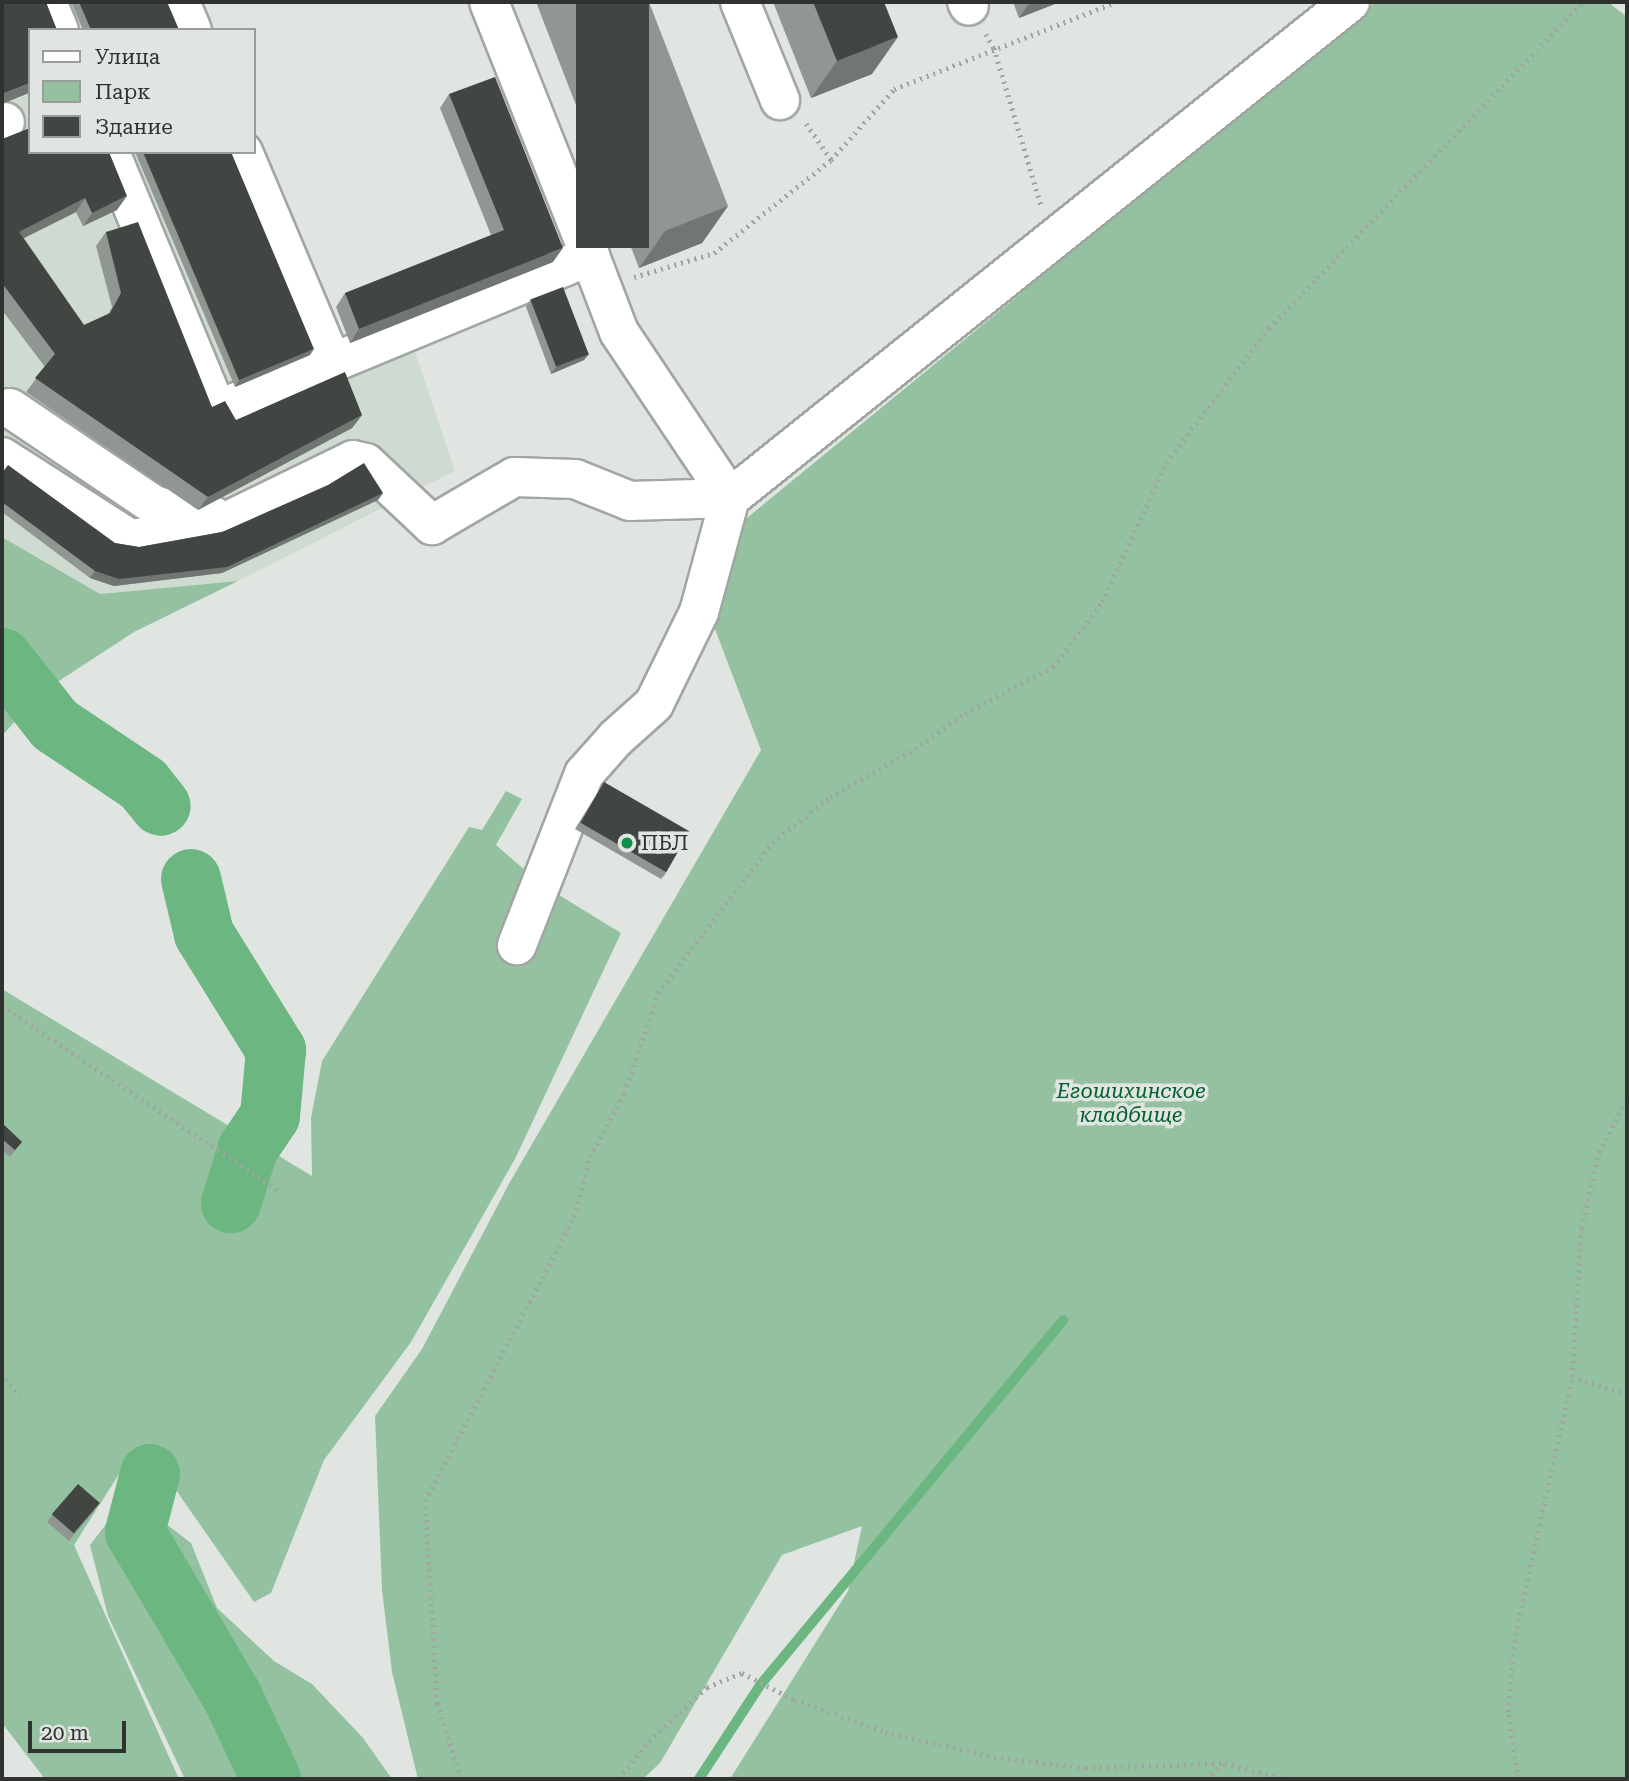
<!DOCTYPE html>
<meta charset="utf-8">
<style>
body{margin:0}
#map{position:relative;width:1629px;height:1781px;overflow:hidden;background:#e0e5e1;font-family:"Roboto Serif",serif}
div>[style]{position:absolute}
.built>*{inset:0;background:#cfdbd1}
.green>*{inset:0;background:#94c2a0}
.stream>*{height:10px;margin:-5px;padding:0 5px;transform-origin:5px;border-radius:5px;background:#6cb781}
.river>*{height:60px;margin:-30px;padding:0 30px;transform-origin:30px;border-radius:30px;background:#6cb781}
.path>*{height:4.5px;margin-top:-2.25px;transform-origin:0;background:repeating-linear-gradient(90deg,#a1a5a2 0 2px,transparent 0 7px)}
.roads{filter:drop-shadow(2px 0 #a1a6a2) drop-shadow(-2px 0 #a1a6a2) drop-shadow(0 2px #a1a6a2) drop-shadow(0 -2px #a1a6a2)}
.minor>*{height:38px;margin:-19px;padding:0 19px;transform-origin:19px;border-radius:19px;background:#fff}
.wall>*{inset:0;background:#909692}
.shaded-wall>*{inset:0;background:#717672}
.building>*{inset:0;background:#414642;transform-origin:0 0}
.dots>*{width:19px;height:19px;translate:-50% -50%;box-sizing:border-box;border:4px solid #e0e5e1;border-radius:50%}
span{translate:-50% -50%;white-space:nowrap;text-align:center;line-height:1.15;-webkit-text-stroke:7px #e0e5e1;paint-order:stroke}
.poi-label{font-size:21px;color:#303230}
.left{translate:0 -50%;text-align:left}
.park-label{font-size:21px;color:#03602f;font-style:italic}
.frame{position:absolute;inset:0;border:4px solid #303230;pointer-events:none}
.legend{position:absolute;left:28px;top:28px;width:228px;height:126px;box-sizing:border-box;background:#e0e5e1;border:2px solid #9a9d9a;margin:0;padding:9px 12px;list-style:none;font-size:21px;color:#303230}
.legend li{display:flex;align-items:center;gap:14px;height:35px}
.legend b{width:35px;border:2px solid #9a9d9a}
.scale{position:absolute;left:28px;top:1721px;width:98px;height:32px;box-sizing:border-box;border:4px solid #303230;border-top:0;padding-left:9px;font-size:21px;line-height:24px;white-space:nowrap;color:#303230;-webkit-text-stroke:5px #e0e5e1;paint-order:stroke}
</style>
<div id="map">
<div class="built">
<div style="clip-path:polygon(2px 2px,190px 2px,202px 30px,30px 30px,30px 152px,254px 152px,340px 351px,414px 349px,455px 471px,238px 581px,100px 594px,2px 537px)"></div>
</div>
<div class="green">
<div style="clip-path:polygon(1376px 2px,1608px 2px,1627px 17px,1627px 1779px,730px 1779px,848px 1591px,862px 1526px,782px 1555px,660px 1763px,643px 1779px,418px 1779px,392px 1672px,382px 1590px,375px 1416px,422px 1349px,510px 1182px,761px 750px,710px 616px,742px 522px)"></div>
<div style="clip-path:polygon(2px 537px,100px 594px,238px 581px,134px 632px,39px 694px,2px 736px)"></div>
<div style="clip-path:polygon(506px 791px,522px 799px,496px 845px,541px 884px,621px 933px,515px 1159px,411px 1342px,324px 1460px,271px 1593px,254px 1602px,169px 1480px,128px 1460px,74px 1545px,179px 1779px,45px 1779px,2px 1723px,2px 989px,312px 1176px,311px 1118px,322px 1061px,469px 827px,482px 830px)"></div>
<div style="clip-path:polygon(115px 1501px,157px 1517px,191px 1543px,217px 1608px,274px 1661px,312px 1684px,363px 1738px,392px 1779px,185px 1779px,108px 1616px,90px 1545px,110px 1519px)"></div>
</div>
<div class="stream">
<div style="left:699px;top:1779px;width:113px;rotate:-56.9deg"></div>
<div style="left:761px;top:1684px;width:473px;rotate:-50.3deg"></div>
</div>
<div class="river">
<div style="left:2px;top:658px;width:85px;rotate:51.7deg"></div>
<div style="left:55px;top:725px;width:106px;rotate:33.8deg"></div>
<div style="left:143px;top:784px;width:28px;rotate:51deg"></div>
<div style="left:191px;top:879px;width:57px;rotate:76.7deg"></div>
<div style="left:204px;top:934px;width:137px;rotate:58.2deg"></div>
<div style="left:276px;top:1050px;width:66px;rotate:95.2deg"></div>
<div style="left:270px;top:1116px;width:40px;rotate:124deg"></div>
<div style="left:248px;top:1149px;width:57px;rotate:107.5deg"></div>
<div style="left:150px;top:1474px;width:60px;rotate:104.5deg"></div>
<div style="left:135px;top:1532px;width:191px;rotate:59.4deg"></div>
<div style="left:232px;top:1696px;width:92px;rotate:64.8deg"></div>
</div>
<div class="path">
<div style="left:986px;top:34px;width:16px;rotate:60deg"></div>
<div style="left:994px;top:48px;width:164px;rotate:73.3deg"></div>
<div style="left:831px;top:160px;width:95px;rotate:-48.4deg"></div>
<div style="left:894px;top:89px;width:238px;rotate:-21.4deg"></div>
<div style="left:634px;top:277px;width:84px;rotate:-16.7deg"></div>
<div style="left:714px;top:253px;width:149px;rotate:-38.5deg"></div>
<div style="left:831px;top:160px;width:44px;rotate:-124.8deg"></div>
<div style="left:2px;top:1006px;width:335px;rotate:33.7deg"></div>
<div style="left:2px;top:1373px;width:29px;rotate:52deg"></div>
<div style="left:1572px;top:1377px;width:58px;rotate:17.2deg"></div>
<div style="left:461px;top:1779px;width:79px;rotate:-107.7deg"></div>
<div style="left:437px;top:1704px;width:203px;rotate:-93.4deg"></div>
<div style="left:425px;top:1501px;width:321px;rotate:-62.3deg"></div>
<div style="left:574px;top:1217px;width:62px;rotate:-75.1deg"></div>
<div style="left:590px;top:1157px;width:72px;rotate:-62deg"></div>
<div style="left:624px;top:1093px;width:106px;rotate:-71.2deg"></div>
<div style="left:658px;top:993px;width:188px;rotate:-52.8deg"></div>
<div style="left:772px;top:843px;width:74px;rotate:-38.4deg"></div>
<div style="left:830px;top:797px;width:98px;rotate:-29.5deg"></div>
<div style="left:915px;top:749px;width:62px;rotate:-35.8deg"></div>
<div style="left:965px;top:713px;width:99px;rotate:-27.6deg"></div>
<div style="left:1053px;top:667px;width:81px;rotate:-53deg"></div>
<div style="left:1102px;top:602px;width:153px;rotate:-65.3deg"></div>
<div style="left:1166px;top:463px;width:170px;rotate:-52.7deg"></div>
<div style="left:1269px;top:328px;width:453px;rotate:-46.1deg"></div>
<div style="left:619px;top:1779px;width:48px;rotate:-51.7deg"></div>
<div style="left:649px;top:1741px;width:79px;rotate:-43deg"></div>
<div style="left:707px;top:1687px;width:38px;rotate:-22deg"></div>
<div style="left:742px;top:1673px;width:59px;rotate:27deg"></div>
<div style="left:795px;top:1700px;width:96px;rotate:19.6deg"></div>
<div style="left:885px;top:1732px;width:112px;rotate:12.9deg"></div>
<div style="left:994px;top:1757px;width:93px;rotate:6.8deg"></div>
<div style="left:1086px;top:1768px;width:139px;rotate:-2.1deg"></div>
<div style="left:1206px;top:1779px;width:25px;rotate:-40deg"></div>
<div style="left:1225px;top:1763px;width:61px;rotate:15.2deg"></div>
<div style="left:1518px;top:1779px;width:68px;rotate:-98.5deg"></div>
<div style="left:1508px;top:1712px;width:77px;rotate:-84.8deg"></div>
<div style="left:1515px;top:1635px;width:264px;rotate:-77.5deg"></div>
<div style="left:1572px;top:1377px;width:149px;rotate:-86.5deg"></div>
<div style="left:1581px;top:1228px;width:78px;rotate:-76.7deg"></div>
<div style="left:1599px;top:1152px;width:62px;rotate:-63deg"></div>
</div>
<div class="roads">
<div class="minor">
<div style="left:47px;top:2px;width:30px;rotate:67deg"></div>
<div style="left:180px;top:2px;width:30px;rotate:67deg"></div>
<div style="left:489px;top:2px;width:273px;rotate:68.3deg"></div>
<div style="left:740px;top:2px;width:106px;rotate:67.8deg"></div>
<div style="left:967px;top:2px;width:4px;rotate:63deg"></div>
<div style="left:2px;top:123px;width:3px;rotate:-18deg"></div>
<div style="left:110px;top:152px;width:279px;rotate:67.5deg"></div>
<div style="left:217px;top:410px;width:124px;rotate:-22.2deg"></div>
<div style="left:243px;top:152px;width:229px;rotate:67.1deg"></div>
<div style="left:332px;top:363px;width:279px;rotate:-22.5deg"></div>
<div style="left:590px;top:256px;width:81px;rotate:69.1deg"></div>
<div style="left:619px;top:332px;width:200px;rotate:56.2deg"></div>
<div style="left:730px;top:498px;width:118px;rotate:105.2deg"></div>
<div style="left:699px;top:612px;width:102px;rotate:116.1deg"></div>
<div style="left:654px;top:704px;width:51px;rotate:138.2deg"></div>
<div style="left:616px;top:738px;width:48px;rotate:131.6deg"></div>
<div style="left:584px;top:774px;width:184px;rotate:111.4deg"></div>
<div style="left:10px;top:408px;width:174px;rotate:34deg"></div>
<div style="left:154px;top:505px;width:34px;rotate:17deg"></div>
<div style="left:187px;top:515px;width:26px;rotate:2deg"></div>
<div style="left:2px;top:457px;width:152px;rotate:32.6deg"></div>
<div style="left:130px;top:539px;width:80px;rotate:-6.5deg"></div>
<div style="left:209px;top:530px;width:160px;rotate:-25.9deg"></div>
<div style="left:353px;top:460px;width:13px;rotate:13deg"></div>
<div style="left:366px;top:463px;width:91px;rotate:43.2deg"></div>
<div style="left:432px;top:525px;width:95px;rotate:-30.3deg"></div>
<div style="left:514px;top:477px;width:61px;rotate:1.9deg"></div>
<div style="left:575px;top:479px;width:59px;rotate:21.8deg"></div>
<div style="left:630px;top:501px;width:100px;rotate:-1.7deg"></div>
<div style="left:730px;top:498px;width:794px;rotate:-38.66deg"></div>
</div>
</div>
<div class="wall">
<div style="clip-path:polygon(71px 2px,167px 2px,179px 30px,83px 30px)"></div>
<div style="clip-path:polygon(536px 2px,649px 2px,728px 206px,702px 243px,639px 268px)"></div>
<div style="clip-path:polygon(773px 2px,884px 2px,872px 74px,811px 98px)"></div>
<div style="clip-path:polygon(1013px 2px,1060px 2px,1019px 18px)"></div>
<div style="clip-path:polygon(449px 94px,553px 262px,350px 343px,336px 307px,345px 293px,491px 235px,440px 108px)"></div>
<div style="clip-path:polygon(2px 139px,117px 210px,83px 226px,76px 212px,24px 238px,84px 325px,108px 315px,112px 307px,96px 246px,106px 232px,212px 407px,236px 420px,362px 415px,352px 428px,198px 510px,26px 392px,45px 367px,2px 310px)"></div>
<div style="clip-path:polygon(135px 152px,231px 152px,310px 355px,235px 387px)"></div>
<div style="clip-path:polygon(530px 300px,589px 354px,584px 360px,551px 374px,526px 307px)"></div>
<div style="clip-path:polygon(2px 473px,115px 543px,139px 547px,222px 532px,383px 493px,378px 500px,222px 573px,114px 586px,90px 578px,2px 512px)"></div>
<div style="clip-path:polygon(604px 782px,666px 873px,661px 879px,575px 829px)"></div>
<div style="clip-path:polygon(2px 1123px,22px 1142px,10px 1157px,2px 1150px)"></div>
<div style="clip-path:polygon(95px 1510px,69px 1541px,47px 1522px,52px 1515px)"></div>
</div>
<div class="shaded-wall">
<div style="clip-path:polygon(1030px 2px,1060px 2px,1019px 18px)"></div>
<div style="clip-path:polygon(898px 37px,872px 74px,811px 98px,837px 61px)"></div>
<div style="clip-path:polygon(30px 83px,29px 93px,2px 104px,2px 94px)"></div>
<div style="clip-path:polygon(127px 196px,117px 210px,83px 226px,92px 213px)"></div>
<div style="clip-path:polygon(85px 198px,76px 212px,10px 245px,19px 232px)"></div>
<div style="clip-path:polygon(728px 206px,702px 243px,639px 268px,665px 231px)"></div>
<div style="clip-path:polygon(563px 248px,553px 262px,350px 343px,359px 329px)"></div>
<div style="clip-path:polygon(314px 349px,310px 355px,235px 387px,239px 380px)"></div>
<div style="clip-path:polygon(589px 354px,584px 360px,551px 374px,556px 367px)"></div>
<div style="clip-path:polygon(362px 415px,352px 428px,198px 510px,208px 497px)"></div>
<div style="clip-path:polygon(383px 493px,378px 500px,222px 573px,114px 586px,90px 578px,95px 571px)"></div>
</div>
<div class="building">
<div style="clip-path:polygon(6px 2px,46px 2px,57px 30px,30px 30px,30px 83px,2px 94px,2px 4px)"></div>
<div style="clip-path:polygon(79px 2px,167px 2px,179px 30px,91px 30px)"></div>
<div style="left:576px;top:2px;width:73px;height:246px"></div>
<div style="clip-path:polygon(813px 2px,884px 2px,898px 37px,837px 61px)"></div>
<div style="clip-path:polygon(495px 77px,563px 248px,359px 329px,345px 293px,504px 230px,449px 94px)"></div>
<div style="clip-path:polygon(30px 128px,30px 152px,109px 152px,127px 196px,92px 213px,85px 198px,19px 232px,84px 325px,110px 313px,121px 293px,106px 232px,138px 222px,212px 407px,225px 401px,236px 420px,345px 372px,362px 415px,208px 497px,35px 378px,55px 354px,2px 283px,2px 139px)"></div>
<div style="clip-path:polygon(143px 152px,231px 152px,314px 349px,239px 380px)"></div>
<div style="left:563px;top:287px;width:72px;height:35px;rotate:69deg"></div>
<div style="clip-path:polygon(364px 463px,383px 493px,227px 567px,119px 579px,95px 571px,2px 502px,2px 473px,8px 465px,115px 543px,139px 547px,222px 532px,328px 485px)"></div>
<div style="left:604px;top:782px;width:99px;height:47px;rotate:30deg"></div>
<div style="clip-path:polygon(2px 1123px,22px 1142px,15px 1150px,2px 1139px)"></div>
<div style="left:78px;top:1484px;width:29px;height:40px;rotate:41deg"></div>
</div>
<div class="dots">
<div style="left:627px;top:843px;background:#108d49"></div>
</div>
<div class="poi-label">
<span class="left" style="left:641px;top:843px">ПБЛ</span>
</div>
<div class="park-label">
<span style="left:1131px;top:1103px">Егошихинское<br>кладбище</span>
</div>
<div class="frame"></div>
<ul class="legend">
<li><b style="height:9px;background:#fff"></b>Улица</li>
<li><b style="height:19px;background:#94c2a0"></b>Парк</li>
<li><b style="height:19px;background:#414642"></b>Здание</li>
</ul>
<div class="scale">20 m</div>
</div>
